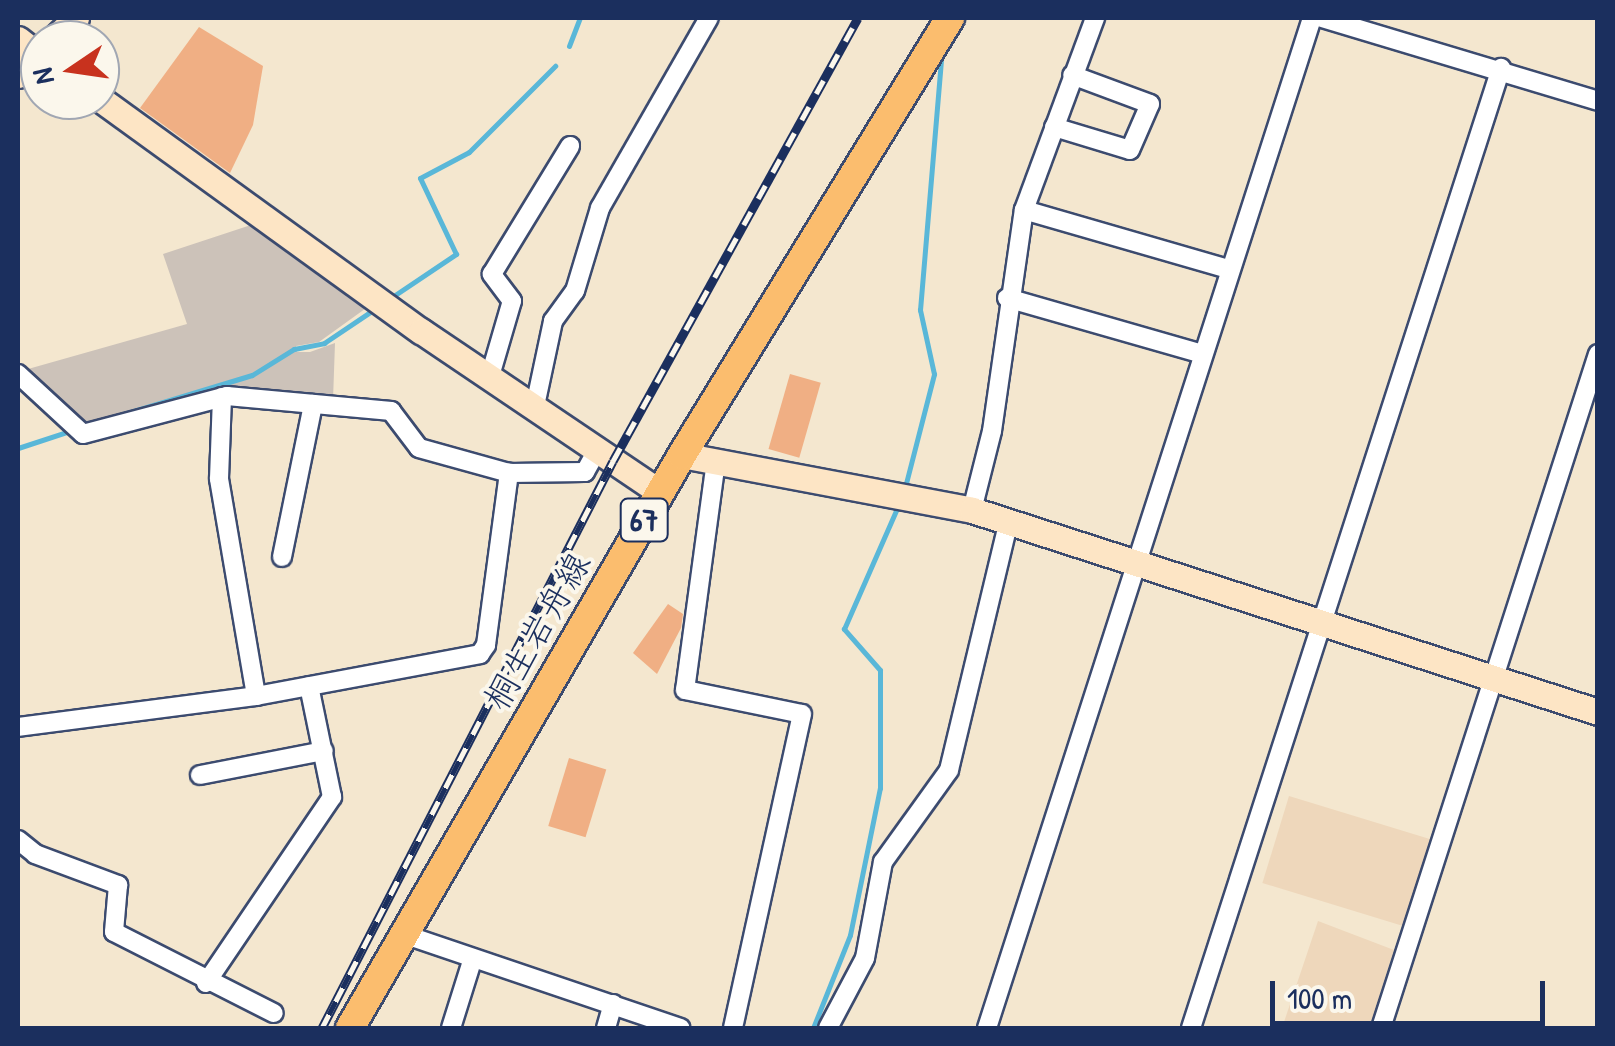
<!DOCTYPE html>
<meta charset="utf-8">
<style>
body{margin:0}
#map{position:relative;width:1615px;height:1046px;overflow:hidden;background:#f4e7cf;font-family:"Patrick Hand","Klee One",sans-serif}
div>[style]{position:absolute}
.built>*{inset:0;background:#eed7bb;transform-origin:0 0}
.industrial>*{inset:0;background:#ccc2b9}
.stream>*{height:5px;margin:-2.5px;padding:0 2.5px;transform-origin:2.5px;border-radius:2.5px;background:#59b7d8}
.building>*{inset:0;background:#f0af84;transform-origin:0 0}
.roads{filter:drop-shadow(2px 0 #3c4b6f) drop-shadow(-2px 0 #3c4b6f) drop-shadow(0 2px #3c4b6f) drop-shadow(0 -2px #3c4b6f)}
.street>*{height:18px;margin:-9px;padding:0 9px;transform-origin:9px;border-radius:9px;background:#fff}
.secondary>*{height:25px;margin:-12.5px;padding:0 12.5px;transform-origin:12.5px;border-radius:12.5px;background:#fde5c5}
.primary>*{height:28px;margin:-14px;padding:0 14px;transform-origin:14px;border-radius:14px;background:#fbbd6e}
.rail>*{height:9px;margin-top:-4.5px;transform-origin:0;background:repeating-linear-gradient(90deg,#fbf7ec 0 15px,#1b2f5e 0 30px);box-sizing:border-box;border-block:2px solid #1b2f5e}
span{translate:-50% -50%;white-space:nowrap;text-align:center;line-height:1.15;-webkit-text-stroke:8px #fbf7ec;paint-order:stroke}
.shield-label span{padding:2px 8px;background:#fbf7ec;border:2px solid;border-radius:8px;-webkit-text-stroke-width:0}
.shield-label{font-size:32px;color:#1b2f5e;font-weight:700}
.street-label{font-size:35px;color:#1b2f5e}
.frame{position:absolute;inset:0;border:20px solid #1b2f5e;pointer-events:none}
.north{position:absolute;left:20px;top:20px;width:100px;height:100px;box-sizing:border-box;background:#fbf7ec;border:2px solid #a1a7b3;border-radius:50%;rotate:257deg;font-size:28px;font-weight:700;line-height:40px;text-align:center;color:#1b2f5e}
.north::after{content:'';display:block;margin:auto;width:35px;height:45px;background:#c8321e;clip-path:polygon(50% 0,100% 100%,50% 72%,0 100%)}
.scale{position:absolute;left:1270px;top:981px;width:275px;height:45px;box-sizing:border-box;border:5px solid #1b2f5e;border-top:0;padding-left:12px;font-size:30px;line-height:35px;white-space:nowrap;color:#1b2f5e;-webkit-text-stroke:8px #fbf7ec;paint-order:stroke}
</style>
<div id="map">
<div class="built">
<div style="left:1289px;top:796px;width:148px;height:91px;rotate:17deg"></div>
<div style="clip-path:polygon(1318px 921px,1394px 950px,1369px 1028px,1282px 1028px)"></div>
</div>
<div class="industrial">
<div style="clip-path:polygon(254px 224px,369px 306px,319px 342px,296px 346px,297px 352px,310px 352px,335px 343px,333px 400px,212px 392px,85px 429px,21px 371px,187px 324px,163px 254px)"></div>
</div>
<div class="stream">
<div style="left:569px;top:46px;width:30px;rotate:-69deg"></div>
<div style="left:389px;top:299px;width:81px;rotate:-33.9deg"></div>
<div style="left:456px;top:254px;width:84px;rotate:-115.3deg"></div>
<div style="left:420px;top:178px;width:55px;rotate:-28deg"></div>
<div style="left:469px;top:152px;width:122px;rotate:-45deg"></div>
<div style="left:117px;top:416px;width:141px;rotate:-16.9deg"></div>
<div style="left:252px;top:375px;width:49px;rotate:-31.8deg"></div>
<div style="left:294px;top:349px;width:31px;rotate:-11deg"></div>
<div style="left:324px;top:343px;width:63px;rotate:-33.9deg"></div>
<div style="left:18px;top:448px;width:58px;rotate:-18.1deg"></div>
<div style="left:904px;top:491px;width:121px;rotate:-75.6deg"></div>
<div style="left:934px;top:374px;width:66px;rotate:-102.3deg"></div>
<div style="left:920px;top:310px;width:262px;rotate:-85.2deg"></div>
<div style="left:813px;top:1028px;width:100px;rotate:-68.3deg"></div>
<div style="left:850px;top:935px;width:150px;rotate:-78.5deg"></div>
<div style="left:880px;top:788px;width:118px;rotate:-90deg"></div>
<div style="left:880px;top:670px;width:55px;rotate:-131.3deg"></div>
<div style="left:844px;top:629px;width:134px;rotate:-66.3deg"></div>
</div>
<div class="building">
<div style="clip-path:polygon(199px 27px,263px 66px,253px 125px,230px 173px,140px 108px)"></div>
<div style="left:790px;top:374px;width:32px;height:78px;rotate:16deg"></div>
<div style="clip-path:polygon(668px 604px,683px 614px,681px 628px,657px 674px,633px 653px)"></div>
<div style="left:569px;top:758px;width:39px;height:71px;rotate:17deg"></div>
</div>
<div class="roads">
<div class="street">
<div style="left:1322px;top:18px;width:288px;rotate:16.7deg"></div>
<div style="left:1054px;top:127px;width:79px;rotate:16.8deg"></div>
<div style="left:1130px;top:150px;width:50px;rotate:-66.5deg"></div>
<div style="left:1150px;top:104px;width:83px;rotate:-159.6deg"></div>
<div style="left:1024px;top:210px;width:213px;rotate:16.1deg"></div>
<div style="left:1007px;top:298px;width:203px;rotate:16deg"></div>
<div style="left:18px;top:374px;width:88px;rotate:42.7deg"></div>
<div style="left:83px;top:434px;width:149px;rotate:-14.8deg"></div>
<div style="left:227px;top:396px;width:165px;rotate:5.2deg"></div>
<div style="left:391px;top:411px;width:46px;rotate:52.9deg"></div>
<div style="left:419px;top:448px;width:93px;rotate:15.5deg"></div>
<div style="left:509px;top:473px;width:76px;rotate:-0.8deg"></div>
<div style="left:585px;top:472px;width:25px;rotate:-61deg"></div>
<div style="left:490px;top:376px;width:78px;rotate:-73.7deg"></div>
<div style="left:512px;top:301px;width:34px;rotate:-127deg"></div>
<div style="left:492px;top:274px;width:150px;rotate:-58.6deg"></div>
<div style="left:222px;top:397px;width:82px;rotate:92.1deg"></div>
<div style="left:219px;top:479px;width:220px;rotate:80.3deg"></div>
<div style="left:535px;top:406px;width:87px;rotate:-78deg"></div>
<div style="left:553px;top:321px;width:37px;rotate:-54deg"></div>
<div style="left:575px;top:291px;width:87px;rotate:-73.2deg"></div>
<div style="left:600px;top:208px;width:219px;rotate:-60.2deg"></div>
<div style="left:716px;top:461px;width:231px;rotate:97.7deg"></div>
<div style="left:685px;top:690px;width:119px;rotate:11.6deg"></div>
<div style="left:802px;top:714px;width:321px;rotate:102.4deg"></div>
<div style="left:972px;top:510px;width:81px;rotate:-75.8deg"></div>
<div style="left:992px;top:431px;width:223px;rotate:-81.8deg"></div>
<div style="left:1024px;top:210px;width:205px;rotate:-69.7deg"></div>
<div style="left:282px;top:557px;width:156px;rotate:-78.5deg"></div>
<div style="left:18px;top:727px;width:240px;rotate:-7.4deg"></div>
<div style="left:256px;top:696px;width:228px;rotate:-10.6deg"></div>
<div style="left:480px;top:654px;width:11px;rotate:-56deg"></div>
<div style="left:486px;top:645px;width:174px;rotate:-82.4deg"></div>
<div style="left:200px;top:775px;width:126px;rotate:-11deg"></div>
<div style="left:18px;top:840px;width:22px;rotate:39deg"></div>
<div style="left:35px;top:854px;width:89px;rotate:20.5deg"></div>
<div style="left:118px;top:885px;width:47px;rotate:94.9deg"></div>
<div style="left:114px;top:932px;width:179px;rotate:26.9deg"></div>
<div style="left:403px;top:934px;width:293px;rotate:18.7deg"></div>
<div style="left:206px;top:983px;width:225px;rotate:-55.9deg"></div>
<div style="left:332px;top:797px;width:113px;rotate:-101.7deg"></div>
<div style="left:451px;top:1028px;width:73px;rotate:-72.6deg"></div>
<div style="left:606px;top:1028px;width:25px;rotate:-74deg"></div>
<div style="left:828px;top:1028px;width:79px;rotate:-62.1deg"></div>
<div style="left:865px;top:958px;width:98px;rotate:-79.4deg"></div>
<div style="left:883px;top:862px;width:113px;rotate:-54.3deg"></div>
<div style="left:949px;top:770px;width:256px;rotate:-76.5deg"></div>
<div style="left:987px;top:1028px;width:1061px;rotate:-72.16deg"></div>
<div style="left:1191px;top:1028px;width:1009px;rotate:-72.1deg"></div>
<div style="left:1381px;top:1028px;width:708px;rotate:-72.15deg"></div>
</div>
<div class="secondary">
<div style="left:18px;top:39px;width:28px;rotate:38deg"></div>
<div style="left:53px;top:40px;width:32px;rotate:-44deg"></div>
<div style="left:18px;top:75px;width:31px;rotate:-45deg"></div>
<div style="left:100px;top:99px;width:396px;rotate:35.9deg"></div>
<div style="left:421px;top:331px;width:288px;rotate:34deg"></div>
<div style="left:682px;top:455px;width:295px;rotate:10.7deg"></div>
<div style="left:972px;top:510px;width:658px;rotate:17.88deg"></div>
</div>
<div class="primary">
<div style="left:350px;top:1028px;width:662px;rotate:-59.91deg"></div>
<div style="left:682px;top:455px;width:513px;rotate:-58.48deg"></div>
</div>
</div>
<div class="rail">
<div style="left:322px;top:1028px;width:637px;rotate:-62.83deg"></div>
<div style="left:613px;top:461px;width:506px;rotate:-61.06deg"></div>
</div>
<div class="shield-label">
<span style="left:644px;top:520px">67</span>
</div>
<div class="street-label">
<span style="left:537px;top:631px;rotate:-60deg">桐生岩舟線</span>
</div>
<div class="frame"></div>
<div class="north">N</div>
<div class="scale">100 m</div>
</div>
